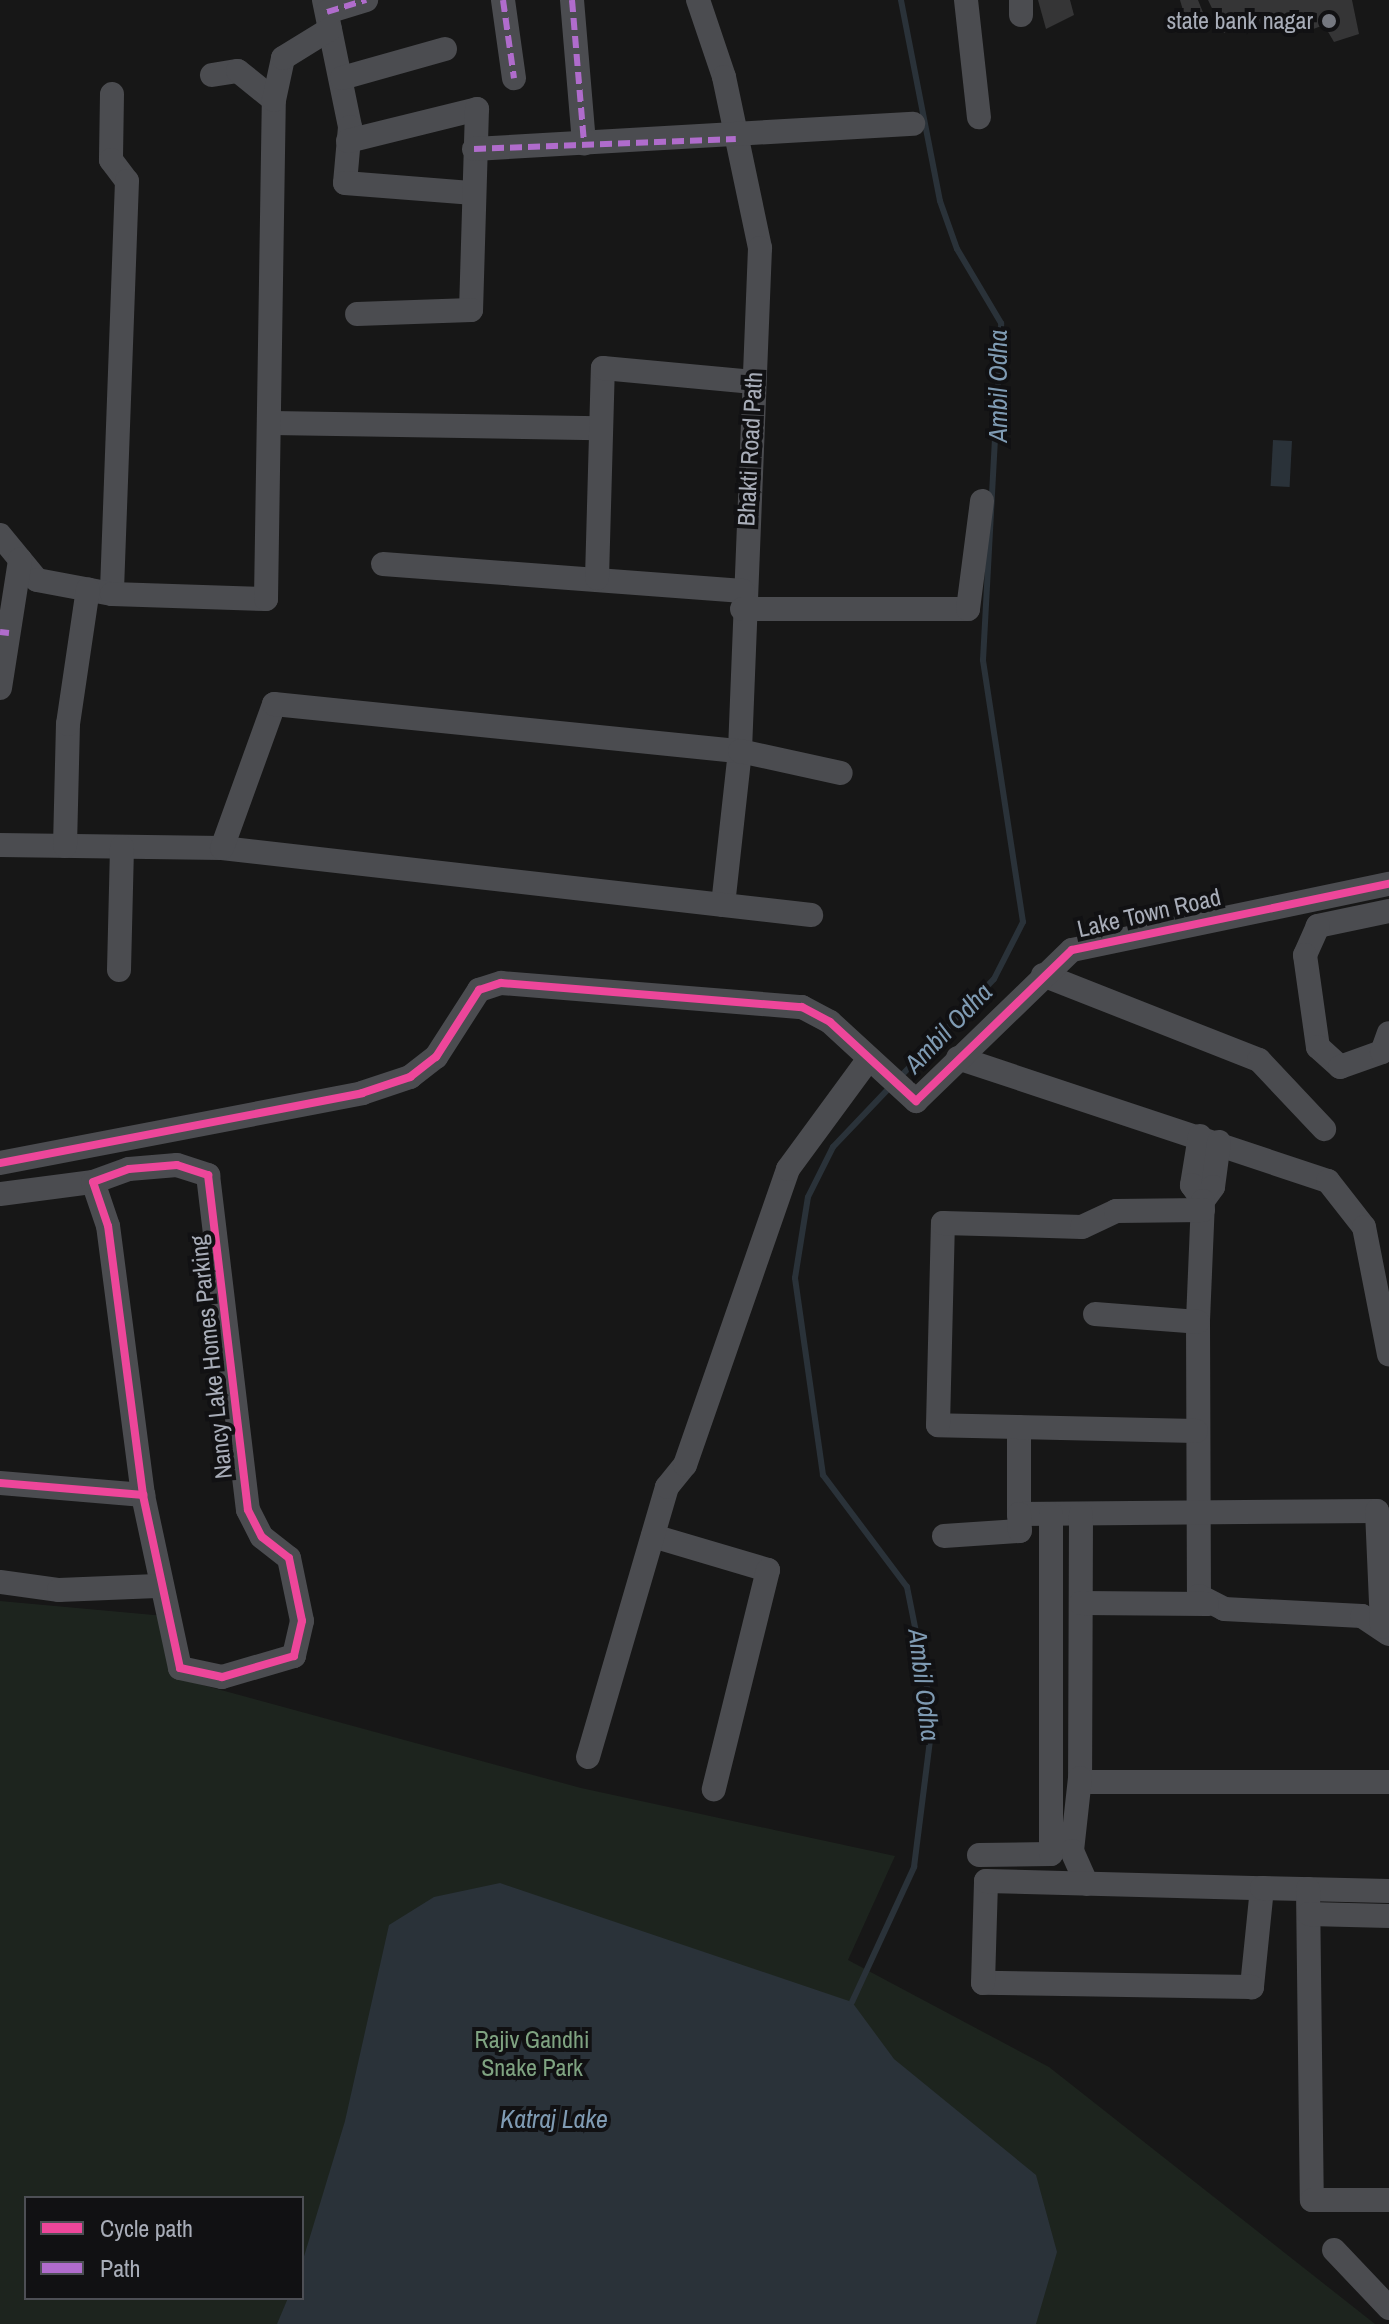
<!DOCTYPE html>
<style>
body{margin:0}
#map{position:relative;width:1389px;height:2324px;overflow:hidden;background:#171717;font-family:"Archivo Narrow",sans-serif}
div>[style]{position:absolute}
.green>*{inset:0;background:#1d241e}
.water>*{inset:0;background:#2a3239;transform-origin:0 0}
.stream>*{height:6px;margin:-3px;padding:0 3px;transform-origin:3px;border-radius:3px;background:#2a3239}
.building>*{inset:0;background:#353536}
.minor>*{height:24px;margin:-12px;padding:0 12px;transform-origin:12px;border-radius:12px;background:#4b4c50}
.quiet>*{height:6px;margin-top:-3px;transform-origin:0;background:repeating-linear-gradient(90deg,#b06ccc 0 12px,transparent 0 18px)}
.cycleway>*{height:8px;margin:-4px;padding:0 4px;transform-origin:4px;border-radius:4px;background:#ed469a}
.dots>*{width:22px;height:22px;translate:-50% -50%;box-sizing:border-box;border:4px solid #111113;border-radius:50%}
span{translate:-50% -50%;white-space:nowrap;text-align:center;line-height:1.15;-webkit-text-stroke:8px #111113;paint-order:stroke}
.poi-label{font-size:24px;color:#a8adb8}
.right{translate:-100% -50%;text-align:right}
.street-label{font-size:24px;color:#a8adb8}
.park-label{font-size:24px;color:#7fa381}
.water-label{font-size:26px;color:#7f9bb3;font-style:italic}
.legend{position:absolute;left:24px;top:2196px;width:280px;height:104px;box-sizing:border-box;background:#111113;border:2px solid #4d4f55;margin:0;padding:10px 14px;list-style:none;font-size:24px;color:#a8adb8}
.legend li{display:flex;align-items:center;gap:16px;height:40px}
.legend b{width:40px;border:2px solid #4d4f55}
</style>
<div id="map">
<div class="green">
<div style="clip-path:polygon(evenodd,0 1601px,165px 1616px,173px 1677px,581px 1788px,895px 1856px,848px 1960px,1049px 2067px,1375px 2324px,0 2324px,0 1601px,26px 2198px,302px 2198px,302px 2298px,26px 2298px,26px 2198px)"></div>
</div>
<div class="water">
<div style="left:1273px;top:440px;width:19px;height:46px;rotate:3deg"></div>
<div style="clip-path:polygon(500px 1883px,852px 2002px,894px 2059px,1036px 2175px,1057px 2252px,1036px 2324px,277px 2324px,288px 2298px,302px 2298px,302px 2263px,345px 2121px,389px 1925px,434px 1897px)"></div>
</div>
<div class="stream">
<div style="left:899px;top:1078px;width:137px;rotate:-46.2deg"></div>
<div style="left:994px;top:979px;width:64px;rotate:-63deg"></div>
<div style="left:1023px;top:922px;width:265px;rotate:-98.7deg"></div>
<div style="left:983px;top:660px;width:337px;rotate:-86.9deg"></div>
<div style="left:1001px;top:323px;width:86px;rotate:-120.7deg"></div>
<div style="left:957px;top:249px;width:51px;rotate:-109.5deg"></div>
<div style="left:940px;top:201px;width:205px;rotate:-101deg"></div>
<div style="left:852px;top:2002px;width:149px;rotate:-65.3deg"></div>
<div style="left:914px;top:1867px;width:151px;rotate:-82.8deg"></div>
<div style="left:933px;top:1717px;width:133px;rotate:-101.3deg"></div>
<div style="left:907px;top:1587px;width:140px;rotate:-126.9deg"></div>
<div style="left:823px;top:1475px;width:199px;rotate:-98.1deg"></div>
<div style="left:795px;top:1278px;width:82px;rotate:-80.9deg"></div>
<div style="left:808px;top:1197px;width:56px;rotate:-63.4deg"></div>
<div style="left:833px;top:1147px;width:84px;rotate:-46.4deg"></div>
</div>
<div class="building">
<div style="clip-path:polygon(1038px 0,1070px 0,1074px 15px,1046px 29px)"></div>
<div style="clip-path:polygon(1180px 0,1198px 0,1204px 15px,1187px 24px)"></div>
<div style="clip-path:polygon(1208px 0,1352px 0,1359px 34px,1334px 42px,1324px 25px,1308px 31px,1300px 17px,1263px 31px,1257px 13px,1224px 33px)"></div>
</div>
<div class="minor">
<div style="left:324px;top:0;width:130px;rotate:78.4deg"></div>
<div style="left:350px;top:127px;width:56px;rotate:95.1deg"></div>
<div style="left:345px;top:183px;width:126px;rotate:4.5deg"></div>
<div style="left:503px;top:0;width:79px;rotate:82deg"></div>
<div style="left:572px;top:0;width:144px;rotate:85.2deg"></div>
<div style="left:698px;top:0;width:81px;rotate:71.3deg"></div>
<div style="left:724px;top:77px;width:175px;rotate:78.1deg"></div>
<div style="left:760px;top:248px;width:503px;rotate:92.28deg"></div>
<div style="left:740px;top:751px;width:155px;rotate:96.3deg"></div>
<div style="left:966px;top:0;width:118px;rotate:83.7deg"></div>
<div style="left:327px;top:12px;width:41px;rotate:-17.1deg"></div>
<div style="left:1021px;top:15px;width:15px;rotate:-90deg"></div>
<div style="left:212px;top:75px;width:26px;rotate:-9deg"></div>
<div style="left:238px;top:71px;width:46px;rotate:38.9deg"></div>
<div style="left:342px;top:78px;width:107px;rotate:-15.7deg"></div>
<div style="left:112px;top:94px;width:66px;rotate:90.9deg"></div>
<div style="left:111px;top:160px;width:26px;rotate:53deg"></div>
<div style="left:127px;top:181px;width:413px;rotate:92.1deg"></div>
<div style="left:348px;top:141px;width:133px;rotate:-13.9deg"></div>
<div style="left:477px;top:109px;width:201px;rotate:91.7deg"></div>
<div style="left:471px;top:310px;width:114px;rotate:178deg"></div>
<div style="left:474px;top:149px;width:440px;rotate:-3.3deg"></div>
<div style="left:272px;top:423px;width:327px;rotate:0.9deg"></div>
<div style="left:0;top:535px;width:58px;rotate:50.6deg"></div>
<div style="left:37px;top:580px;width:76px;rotate:10.6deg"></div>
<div style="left:112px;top:594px;width:154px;rotate:1.9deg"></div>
<div style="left:266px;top:599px;width:499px;rotate:-89.1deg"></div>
<div style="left:274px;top:100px;width:43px;rotate:-77.9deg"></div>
<div style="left:283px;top:58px;width:55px;rotate:-31.7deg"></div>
<div style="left:383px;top:564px;width:361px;rotate:4.3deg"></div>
<div style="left:597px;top:578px;width:210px;rotate:-88.4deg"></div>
<div style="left:603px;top:368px;width:151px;rotate:5.3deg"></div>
<div style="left:742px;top:609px;width:226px"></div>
<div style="left:968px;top:609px;width:109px;rotate:-82.6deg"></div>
<div style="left:0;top:688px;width:130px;rotate:-81.1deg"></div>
<div style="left:0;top:845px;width:222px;rotate:0.8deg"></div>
<div style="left:222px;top:848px;width:593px;rotate:6.49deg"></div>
<div style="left:65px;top:846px;width:122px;rotate:-88.6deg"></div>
<div style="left:68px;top:724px;width:136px;rotate:-81.6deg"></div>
<div style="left:222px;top:848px;width:153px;rotate:-70.1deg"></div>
<div style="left:274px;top:704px;width:468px;rotate:5.8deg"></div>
<div style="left:740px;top:751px;width:103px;rotate:12.3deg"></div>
<div style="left:1389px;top:911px;width:73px;rotate:168.1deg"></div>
<div style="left:1318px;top:926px;width:32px;rotate:114deg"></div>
<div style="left:1305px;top:955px;width:93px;rotate:82deg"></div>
<div style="left:1318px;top:1047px;width:30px;rotate:42deg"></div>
<div style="left:1340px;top:1067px;width:45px;rotate:-19.7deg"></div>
<div style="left:1382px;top:1052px;width:20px;rotate:-70deg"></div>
<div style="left:119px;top:970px;width:123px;rotate:-88.6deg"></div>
<div style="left:1043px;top:975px;width:232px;rotate:21.5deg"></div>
<div style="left:1259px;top:1060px;width:95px;rotate:46.7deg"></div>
<div style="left:958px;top:1058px;width:390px;rotate:18.4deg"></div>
<div style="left:1328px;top:1181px;width:58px;rotate:52deg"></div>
<div style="left:1364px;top:1227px;width:130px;rotate:78.9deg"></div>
<div style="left:1200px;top:1136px;width:50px;rotate:99.3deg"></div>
<div style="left:1192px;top:1185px;width:19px;rotate:55deg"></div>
<div style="left:1219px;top:1142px;width:45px;rotate:97.6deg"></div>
<div style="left:1213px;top:1187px;width:17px;rotate:126deg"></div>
<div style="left:1203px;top:1201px;width:121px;rotate:92.4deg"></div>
<div style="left:1198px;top:1322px;width:274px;rotate:89.8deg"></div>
<div style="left:1199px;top:1596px;width:28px;rotate:27deg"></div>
<div style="left:1224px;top:1609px;width:138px;rotate:2.9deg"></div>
<div style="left:1362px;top:1616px;width:32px;rotate:34deg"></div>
<div style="left:0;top:1163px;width:369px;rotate:-10.9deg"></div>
<div style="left:362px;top:1093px;width:51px;rotate:-18.4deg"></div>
<div style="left:410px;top:1077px;width:33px;rotate:-38deg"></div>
<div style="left:436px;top:1057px;width:80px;rotate:-57.3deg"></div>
<div style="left:479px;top:990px;width:23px;rotate:-18deg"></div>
<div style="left:501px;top:983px;width:302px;rotate:4.6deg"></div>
<div style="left:802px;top:1007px;width:32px;rotate:28deg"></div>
<div style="left:830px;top:1022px;width:117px;rotate:42.6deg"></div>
<div style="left:916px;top:1101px;width:217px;rotate:-44.1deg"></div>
<div style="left:1072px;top:950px;width:324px;rotate:-11.8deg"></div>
<div style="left:0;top:1194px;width:94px;rotate:-7.4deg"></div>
<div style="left:1095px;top:1314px;width:103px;rotate:4.4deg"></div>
<div style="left:1019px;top:1427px;width:87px;rotate:90deg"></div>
<div style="left:1019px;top:1514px;width:358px;rotate:-0.5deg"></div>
<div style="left:1377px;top:1511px;width:116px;rotate:87.5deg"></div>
<div style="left:1196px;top:1431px;width:258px;rotate:-178.7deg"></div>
<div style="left:938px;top:1425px;width:202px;rotate:-88.6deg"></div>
<div style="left:943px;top:1223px;width:139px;rotate:1.6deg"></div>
<div style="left:1082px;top:1227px;width:38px;rotate:-25deg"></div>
<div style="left:1116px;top:1211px;width:87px;rotate:-0.7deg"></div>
<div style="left:0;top:1483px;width:144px;rotate:4.8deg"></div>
<div style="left:143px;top:1495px;width:271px;rotate:-97.4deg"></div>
<div style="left:108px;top:1226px;width:46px;rotate:-108.8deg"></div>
<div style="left:93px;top:1182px;width:38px;rotate:-20deg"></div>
<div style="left:129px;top:1169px;width:48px;rotate:-4.8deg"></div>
<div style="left:177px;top:1165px;width:33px;rotate:18deg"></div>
<div style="left:208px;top:1175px;width:337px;rotate:83.2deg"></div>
<div style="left:248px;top:1510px;width:30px;rotate:63deg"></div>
<div style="left:262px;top:1537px;width:34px;rotate:38deg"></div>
<div style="left:289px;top:1558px;width:64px;rotate:78.3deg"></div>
<div style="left:302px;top:1621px;width:36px;rotate:103deg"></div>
<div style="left:294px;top:1656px;width:75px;rotate:163.7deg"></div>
<div style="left:222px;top:1677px;width:43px;rotate:-167.9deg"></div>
<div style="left:180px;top:1668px;width:177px;rotate:-102.1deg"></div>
<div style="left:1081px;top:1514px;width:268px;rotate:90.2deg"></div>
<div style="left:1080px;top:1782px;width:309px"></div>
<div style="left:653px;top:1536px;width:120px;rotate:16.5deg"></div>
<div style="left:768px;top:1570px;width:226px;rotate:103.9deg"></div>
<div style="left:944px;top:1536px;width:76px;rotate:-3.8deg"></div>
<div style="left:1020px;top:1531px;width:17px;rotate:-93deg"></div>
<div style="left:0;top:1582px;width:60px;rotate:7.7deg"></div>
<div style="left:59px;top:1590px;width:98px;rotate:-2.3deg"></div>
<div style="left:1081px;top:1603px;width:126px;rotate:0.5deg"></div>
<div style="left:588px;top:1757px;width:281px;rotate:-73.7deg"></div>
<div style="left:667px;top:1487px;width:28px;rotate:-51deg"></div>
<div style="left:685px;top:1465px;width:313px;rotate:-70.8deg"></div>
<div style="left:788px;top:1169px;width:135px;rotate:-53.7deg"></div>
<div style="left:1080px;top:1778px;width:73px;rotate:96.3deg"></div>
<div style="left:1072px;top:1851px;width:36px;rotate:66deg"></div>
<div style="left:979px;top:1855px;width:72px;rotate:-0.8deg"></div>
<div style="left:1051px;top:1854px;width:340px;rotate:-90deg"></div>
<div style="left:1262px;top:1888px;width:100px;rotate:95.8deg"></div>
<div style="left:1252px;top:1987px;width:269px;rotate:-179.1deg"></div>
<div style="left:983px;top:1983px;width:102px;rotate:-88.3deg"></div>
<div style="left:986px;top:1881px;width:276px;rotate:1.5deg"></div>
<div style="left:1262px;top:1888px;width:127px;rotate:1.4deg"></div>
<div style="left:1308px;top:1889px;width:311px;rotate:89.3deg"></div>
<div style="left:1312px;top:2200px;width:77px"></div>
<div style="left:1309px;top:1914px;width:80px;rotate:1.4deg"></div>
<div style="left:1334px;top:2250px;width:80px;rotate:46.5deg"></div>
</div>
<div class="quiet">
<div style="left:503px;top:0;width:79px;rotate:82deg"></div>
<div style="left:572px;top:0;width:144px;rotate:85.2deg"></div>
<div style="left:327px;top:12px;width:41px;rotate:-17.1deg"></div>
<div style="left:474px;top:149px;width:262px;rotate:-2.2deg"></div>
<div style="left:0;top:632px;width:9px;rotate:6deg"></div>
</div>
<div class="cycleway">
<div style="left:0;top:1163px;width:369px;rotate:-10.9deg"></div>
<div style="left:362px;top:1093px;width:51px;rotate:-18.4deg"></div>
<div style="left:410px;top:1077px;width:33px;rotate:-38deg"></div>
<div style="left:436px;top:1057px;width:80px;rotate:-57.3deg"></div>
<div style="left:479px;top:990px;width:23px;rotate:-18deg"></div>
<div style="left:501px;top:983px;width:302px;rotate:4.6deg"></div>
<div style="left:802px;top:1007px;width:32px;rotate:28deg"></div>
<div style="left:830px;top:1022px;width:117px;rotate:42.6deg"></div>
<div style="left:916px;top:1101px;width:217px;rotate:-44.1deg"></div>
<div style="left:1072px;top:950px;width:324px;rotate:-11.8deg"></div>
<div style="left:0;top:1483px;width:144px;rotate:4.8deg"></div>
<div style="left:143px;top:1495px;width:271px;rotate:-97.4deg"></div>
<div style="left:108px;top:1226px;width:46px;rotate:-108.8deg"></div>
<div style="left:93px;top:1182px;width:38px;rotate:-20deg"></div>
<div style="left:129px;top:1169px;width:48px;rotate:-4.8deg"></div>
<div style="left:177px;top:1165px;width:33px;rotate:18deg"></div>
<div style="left:208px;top:1175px;width:337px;rotate:83.2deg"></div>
<div style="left:248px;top:1510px;width:30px;rotate:63deg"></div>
<div style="left:262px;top:1537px;width:34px;rotate:38deg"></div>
<div style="left:289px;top:1558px;width:64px;rotate:78.3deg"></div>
<div style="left:302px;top:1621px;width:36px;rotate:103deg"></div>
<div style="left:294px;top:1656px;width:75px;rotate:163.7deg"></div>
<div style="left:222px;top:1677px;width:43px;rotate:-167.9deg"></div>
<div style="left:180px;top:1668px;width:177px;rotate:-102.1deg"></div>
</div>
<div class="dots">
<div style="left:1329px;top:21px;background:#757880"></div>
</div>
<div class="poi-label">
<span class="right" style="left:1313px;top:21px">state bank nagar</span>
</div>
<div class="street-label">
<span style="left:750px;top:449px;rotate:-87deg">Bhakti Road Path</span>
<span style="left:1149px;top:913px;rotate:-13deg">Lake Town Road</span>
<span style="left:211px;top:1357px;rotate:-96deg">Nancy Lake Homes Parking</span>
</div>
<div class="park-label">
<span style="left:532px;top:2054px">Rajiv Gandhi<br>Snake Park</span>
</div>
<div class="water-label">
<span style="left:998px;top:386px;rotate:-90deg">Ambil Odha</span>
<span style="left:948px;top:1028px;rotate:-46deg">Ambil Odha</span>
<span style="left:924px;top:1685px;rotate:83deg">Ambil Odha</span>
<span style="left:554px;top:2119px">Katraj Lake</span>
</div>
<ul class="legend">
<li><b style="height:10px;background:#ed469a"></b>Cycle path</li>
<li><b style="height:10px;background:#b06ccc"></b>Path</li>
</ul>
</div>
